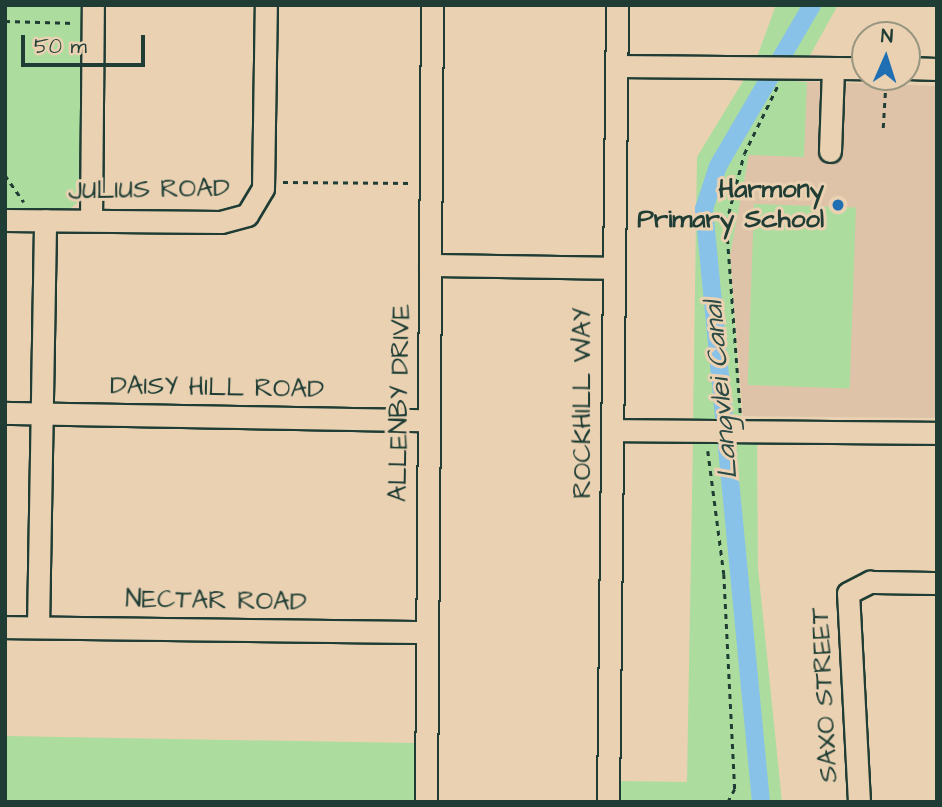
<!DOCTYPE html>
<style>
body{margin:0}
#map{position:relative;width:942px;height:807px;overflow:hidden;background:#e9d1b2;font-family:"Architects Daughter",sans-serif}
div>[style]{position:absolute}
.built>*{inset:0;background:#dfc3a8}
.green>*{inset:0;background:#acdd9e;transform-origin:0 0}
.canal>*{height:18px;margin:-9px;padding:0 9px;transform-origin:9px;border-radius:9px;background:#89c2e8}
.path>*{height:2.5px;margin-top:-1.25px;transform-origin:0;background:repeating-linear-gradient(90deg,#1f3d34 0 5px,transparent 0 10px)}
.roads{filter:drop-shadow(2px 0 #1f3d34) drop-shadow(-2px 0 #1f3d34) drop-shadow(0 2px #1f3d34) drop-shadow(0 -2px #1f3d34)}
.minor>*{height:21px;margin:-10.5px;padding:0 10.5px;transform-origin:10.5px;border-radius:10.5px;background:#e9d1b2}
.dots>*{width:19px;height:19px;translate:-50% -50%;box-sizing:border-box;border:4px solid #e9d1b2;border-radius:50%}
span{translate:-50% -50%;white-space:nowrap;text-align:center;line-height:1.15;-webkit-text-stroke:6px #e9d1b2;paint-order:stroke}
.street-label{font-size:26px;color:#1f3d34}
.poi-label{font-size:26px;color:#1f3d34;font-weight:700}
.right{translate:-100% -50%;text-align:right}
.water-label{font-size:28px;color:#2a4a46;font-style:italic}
.frame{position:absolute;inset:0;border:7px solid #1f3d34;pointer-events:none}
.north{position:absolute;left:851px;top:21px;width:70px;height:70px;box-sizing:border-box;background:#e9d1b2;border:2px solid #989680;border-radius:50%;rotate:3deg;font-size:19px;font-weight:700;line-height:28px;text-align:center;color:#1f3d34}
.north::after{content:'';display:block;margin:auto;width:24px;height:32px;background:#1f6fb2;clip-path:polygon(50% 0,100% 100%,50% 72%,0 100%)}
.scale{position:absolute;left:21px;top:35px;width:124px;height:32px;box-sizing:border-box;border:4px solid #1f3d34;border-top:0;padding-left:9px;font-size:21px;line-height:24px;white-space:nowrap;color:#1f3d34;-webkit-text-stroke:5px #e9d1b2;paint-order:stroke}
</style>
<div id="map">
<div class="built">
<div style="clip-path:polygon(790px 81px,937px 86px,937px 418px,743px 416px,730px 255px,749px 155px)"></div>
</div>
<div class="green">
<div style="clip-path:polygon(5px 5px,86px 5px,82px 199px,65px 213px,5px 212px)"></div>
<div style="clip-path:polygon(776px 5px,838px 5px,809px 57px,757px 57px)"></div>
<div style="clip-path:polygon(745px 78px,807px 82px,804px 157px,749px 155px,730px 255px,742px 423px,693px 423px,697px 157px)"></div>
<div style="left:754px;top:204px;width:102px;height:181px;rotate:2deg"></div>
<div style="clip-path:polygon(757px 437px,758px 568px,782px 802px,617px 802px,618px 781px,687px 782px,693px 438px)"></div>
<div style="left:5px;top:736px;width:422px;height:66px;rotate:1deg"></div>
</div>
<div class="canal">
<div style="left:761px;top:802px;width:596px;rotate:-95.49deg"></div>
<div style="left:704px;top:209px;width:45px;rotate:-72deg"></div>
<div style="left:718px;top:166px;width:186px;rotate:-59.7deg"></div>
</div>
<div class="path">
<div style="left:5px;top:21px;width:70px;rotate:1.6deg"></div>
<div style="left:883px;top:128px;width:51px;rotate:-86.6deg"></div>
<div style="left:5px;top:175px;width:33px;rotate:55deg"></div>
<div style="left:283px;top:182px;width:130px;rotate:0.4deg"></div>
<div style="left:740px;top:413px;width:191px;rotate:-94.2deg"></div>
<div style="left:726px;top:223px;width:71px;rotate:-75.4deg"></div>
<div style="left:744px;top:154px;width:77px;rotate:-63.8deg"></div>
<div style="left:708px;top:451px;width:124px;rotate:82.6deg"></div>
<div style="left:724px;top:574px;width:215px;rotate:87.1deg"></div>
<div style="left:735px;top:789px;width:15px;rotate:118deg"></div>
</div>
<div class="roads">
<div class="minor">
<div style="left:616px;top:66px;width:249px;rotate:0.5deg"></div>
<div style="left:907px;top:68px;width:30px;rotate:2deg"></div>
<div style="left:830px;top:151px;width:83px;rotate:-87.9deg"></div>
<div style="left:5px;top:220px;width:216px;rotate:0.5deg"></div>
<div style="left:221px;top:222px;width:27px;rotate:-15deg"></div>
<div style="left:247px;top:215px;width:31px;rotate:-59deg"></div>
<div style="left:263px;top:188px;width:183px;rotate:-89.1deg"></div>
<div style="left:91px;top:220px;width:215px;rotate:-89.5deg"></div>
<div style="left:430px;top:265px;width:182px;rotate:0.9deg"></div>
<div style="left:5px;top:413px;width:422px;rotate:1deg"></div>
<div style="left:612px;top:430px;width:325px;rotate:0.5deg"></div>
<div style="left:5px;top:627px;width:421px;rotate:0.7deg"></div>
<div style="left:38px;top:627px;width:407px;rotate:-89deg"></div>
<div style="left:426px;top:802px;width:797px;rotate:-89.57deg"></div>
<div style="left:608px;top:802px;width:797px;rotate:-89.35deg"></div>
<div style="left:859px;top:802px;width:209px;rotate:-93deg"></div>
<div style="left:848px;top:593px;width:25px;rotate:-27deg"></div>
<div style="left:870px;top:582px;width:67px;rotate:0.9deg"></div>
</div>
</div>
<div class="dots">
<div style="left:838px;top:205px;background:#1f6fb2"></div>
</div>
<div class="street-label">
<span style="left:149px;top:190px;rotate:-1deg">JULIUS ROAD</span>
<span style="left:217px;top:388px;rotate:1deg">DAISY HILL ROAD</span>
<span style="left:400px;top:403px;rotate:-89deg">ALLENBY DRIVE</span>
<span style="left:583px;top:403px;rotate:-90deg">ROCKHILL WAY</span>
<span style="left:216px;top:601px;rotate:1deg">NECTAR ROAD</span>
<span style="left:825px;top:695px;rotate:-93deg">SAXO STREET</span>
</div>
<div class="poi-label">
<span class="right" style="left:824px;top:205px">Harmony<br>Primary School</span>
</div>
<div class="water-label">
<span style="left:721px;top:390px;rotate:-95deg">Langvlei Canal</span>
</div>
<div class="frame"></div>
<div class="north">N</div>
<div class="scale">50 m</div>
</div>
